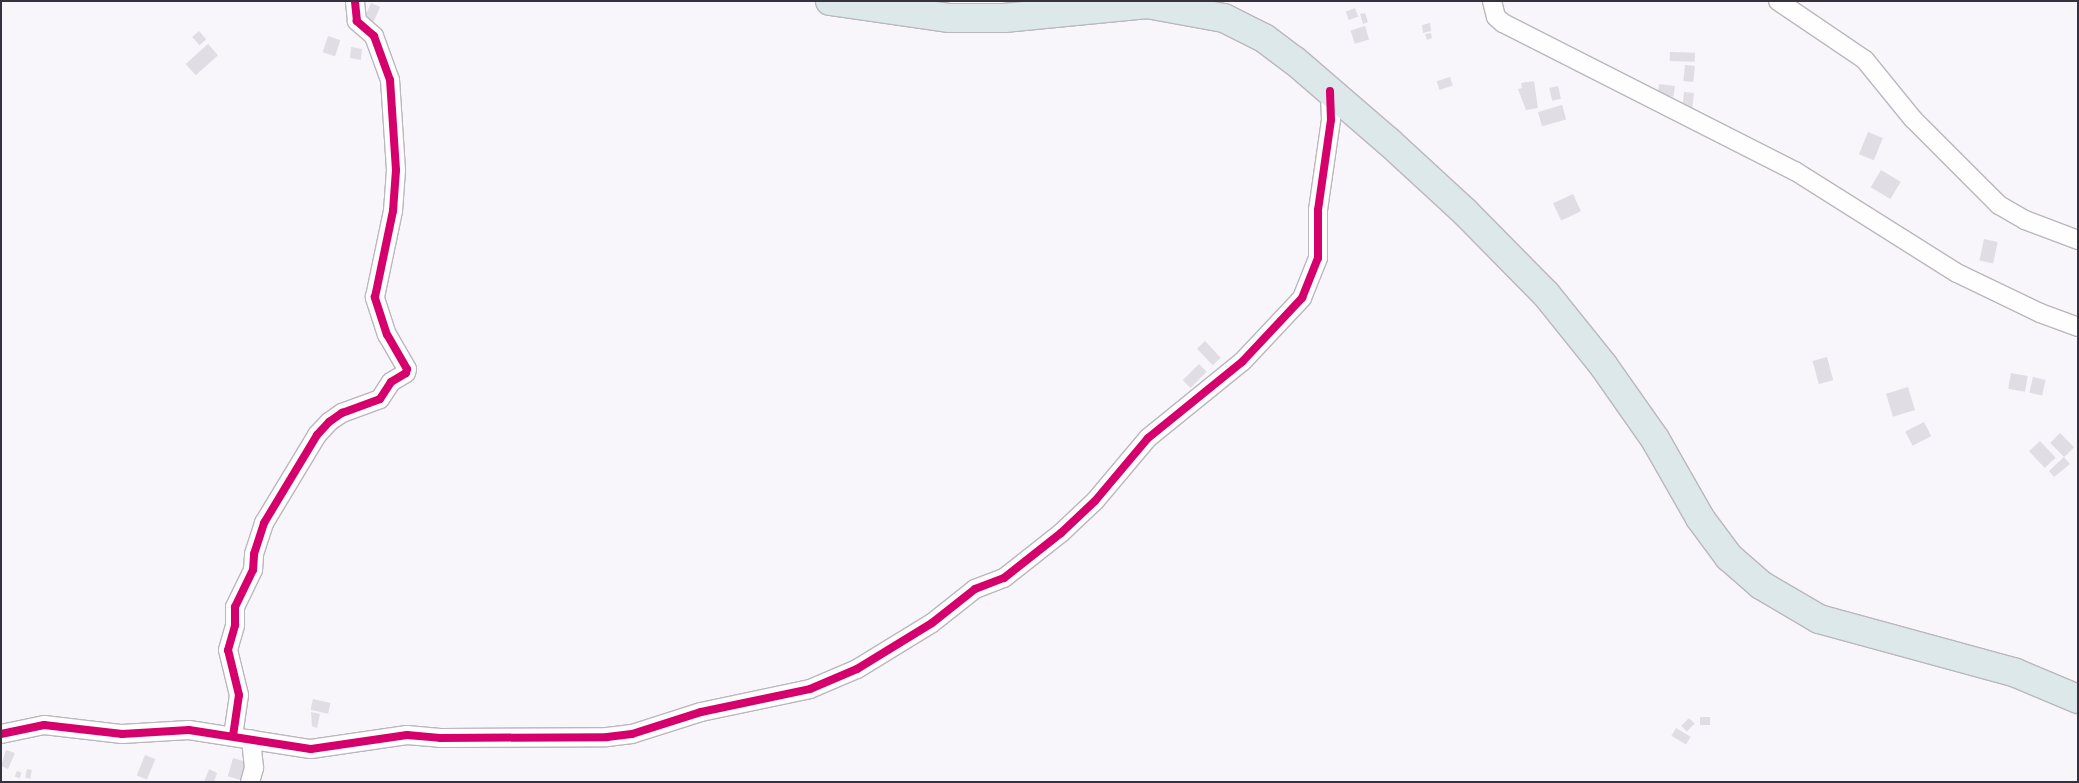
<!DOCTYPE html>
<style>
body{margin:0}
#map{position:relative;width:2079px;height:783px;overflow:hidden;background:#f8f6fa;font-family:Roboto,sans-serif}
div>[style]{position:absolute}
.building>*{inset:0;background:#e0dde5;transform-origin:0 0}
.roads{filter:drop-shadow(1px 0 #bab7be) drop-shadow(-1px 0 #bab7be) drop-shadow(0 1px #bab7be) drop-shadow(0 -1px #bab7be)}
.minor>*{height:18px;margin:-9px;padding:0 9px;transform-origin:9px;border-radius:9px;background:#fefefe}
.trunk>*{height:28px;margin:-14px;padding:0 14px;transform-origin:14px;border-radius:14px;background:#dde8ea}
.cycleway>*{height:8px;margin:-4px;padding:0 4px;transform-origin:4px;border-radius:4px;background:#d6006c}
span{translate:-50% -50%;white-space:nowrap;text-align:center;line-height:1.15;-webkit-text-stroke:5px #fff;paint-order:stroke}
.frame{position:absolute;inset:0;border:2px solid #35313d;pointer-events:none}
</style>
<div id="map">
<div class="building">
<div style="left:371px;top:3px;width:10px;height:20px;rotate:24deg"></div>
<div style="left:1355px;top:8px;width:9px;height:10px;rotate:69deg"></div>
<div style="clip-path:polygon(1365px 13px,1368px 22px,1363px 24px,1360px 14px)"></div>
<div style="clip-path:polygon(1430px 23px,1431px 31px,1423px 33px,1422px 25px)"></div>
<div style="left:1365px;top:26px;width:14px;height:15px;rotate:73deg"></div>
<div style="left:199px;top:31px;width:11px;height:9px;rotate:49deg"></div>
<div style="clip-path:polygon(1431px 33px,1432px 38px,1427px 40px,1425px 34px)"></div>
<div style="left:328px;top:36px;width:13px;height:17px;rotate:18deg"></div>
<div style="left:208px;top:44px;width:15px;height:30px;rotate:48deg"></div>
<div style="clip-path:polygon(351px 47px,362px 49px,361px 60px,350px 58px)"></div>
<div style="left:1670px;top:52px;width:25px;height:9px;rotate:2deg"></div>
<div style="left:1685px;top:65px;width:10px;height:16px;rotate:6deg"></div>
<div style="left:1450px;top:77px;width:9px;height:14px;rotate:72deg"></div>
<div style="clip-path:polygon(1534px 81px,1538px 108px,1526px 110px,1518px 89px,1522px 88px,1521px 83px)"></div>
<div style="left:1659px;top:84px;width:16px;height:11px;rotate:7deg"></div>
<div style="left:1558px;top:86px;width:13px;height:9px;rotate:77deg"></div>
<div style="left:1684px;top:92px;width:10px;height:21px;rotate:6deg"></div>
<div style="left:1562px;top:105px;width:15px;height:25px;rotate:74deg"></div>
<div style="left:1868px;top:132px;width:16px;height:24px;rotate:22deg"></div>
<div style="left:1881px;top:170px;width:23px;height:20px;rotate:31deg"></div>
<div style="left:1573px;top:194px;width:19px;height:22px;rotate:65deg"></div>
<div style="left:1984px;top:239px;width:14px;height:22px;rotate:12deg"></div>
<div style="left:1205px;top:341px;width:23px;height:11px;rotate:47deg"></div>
<div style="left:1827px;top:357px;width:24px;height:15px;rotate:75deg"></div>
<div style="left:1199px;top:364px;width:11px;height:23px;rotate:45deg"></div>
<div style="left:2011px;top:373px;width:17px;height:16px;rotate:10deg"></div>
<div style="left:2033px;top:377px;width:13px;height:16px;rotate:13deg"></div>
<div style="left:1908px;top:387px;width:24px;height:23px;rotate:73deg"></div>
<div style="left:1924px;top:422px;width:16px;height:21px;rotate:63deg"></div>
<div style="left:2060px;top:433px;width:20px;height:14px;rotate:45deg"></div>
<div style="left:2040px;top:441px;width:23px;height:15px;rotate:47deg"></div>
<div style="clip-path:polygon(2064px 457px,2070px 464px,2054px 477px,2049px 471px)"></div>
<div style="left:313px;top:699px;width:18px;height:11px;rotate:13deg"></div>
<div style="clip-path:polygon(311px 712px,320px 714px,317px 728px,312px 726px)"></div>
<div style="left:1700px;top:717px;width:10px;height:8px"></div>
<div style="left:1689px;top:718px;width:8px;height:11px;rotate:45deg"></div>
<div style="left:1676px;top:728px;width:17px;height:9px;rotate:31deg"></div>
<div style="clip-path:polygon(6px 750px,15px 753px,8px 769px,1px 766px)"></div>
<div style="left:145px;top:755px;width:11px;height:22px;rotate:22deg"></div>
<div style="left:233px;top:758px;width:15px;height:19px;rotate:16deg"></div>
<div style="left:27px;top:769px;width:5px;height:9px;rotate:11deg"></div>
<div style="clip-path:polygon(209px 769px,217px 773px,214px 782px,204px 782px)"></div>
<div style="left:17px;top:771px;width:5px;height:6px;rotate:22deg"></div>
</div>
<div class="roads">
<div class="minor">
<div style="left:1492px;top:1px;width:16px;rotate:76deg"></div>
<div style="left:1496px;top:17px;width:9px;rotate:41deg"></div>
<div style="left:1503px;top:23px;width:327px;rotate:26.9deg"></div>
<div style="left:1795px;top:171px;width:191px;rotate:32.2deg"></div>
<div style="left:1957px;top:273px;width:92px;rotate:25.7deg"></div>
<div style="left:2040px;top:313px;width:40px;rotate:20.2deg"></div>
<div style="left:1778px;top:1px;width:105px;rotate:34.1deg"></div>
<div style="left:1865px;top:60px;width:76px;rotate:50.9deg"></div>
<div style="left:1913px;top:119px;width:122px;rotate:45deg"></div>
<div style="left:1999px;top:205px;width:30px;rotate:30deg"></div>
<div style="left:2025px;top:220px;width:57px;rotate:20.7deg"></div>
<div style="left:1px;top:734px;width:44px;rotate:-11.8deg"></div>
<div style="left:44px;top:725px;width:79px;rotate:6.6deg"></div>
<div style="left:122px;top:734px;width:67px;rotate:-3.4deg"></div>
<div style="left:189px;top:730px;width:123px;rotate:8.9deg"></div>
<div style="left:311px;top:749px;width:97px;rotate:-8.3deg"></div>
<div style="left:407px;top:735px;width:33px;rotate:5deg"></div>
<div style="left:440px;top:738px;width:167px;rotate:-0.3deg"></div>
<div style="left:607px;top:737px;width:25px;rotate:-7deg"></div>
<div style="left:632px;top:734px;width:72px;rotate:-17.7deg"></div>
<div style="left:701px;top:712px;width:111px;rotate:-11.9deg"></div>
<div style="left:810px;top:689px;width:51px;rotate:-23.1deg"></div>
<div style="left:857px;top:669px;width:88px;rotate:-31.5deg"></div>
<div style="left:932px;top:623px;width:55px;rotate:-38.3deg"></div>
<div style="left:975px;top:589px;width:31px;rotate:-21deg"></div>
<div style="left:1004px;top:578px;width:73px;rotate:-38.3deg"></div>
<div style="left:1061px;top:533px;width:47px;rotate:-43.3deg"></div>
<div style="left:1095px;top:501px;width:82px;rotate:-49.9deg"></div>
<div style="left:1148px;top:438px;width:121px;rotate:-39deg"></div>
<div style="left:1242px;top:362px;width:88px;rotate:-46.8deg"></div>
<div style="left:1302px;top:298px;width:43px;rotate:-68.2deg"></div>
<div style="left:1318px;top:258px;width:48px;rotate:-90deg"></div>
<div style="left:1318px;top:210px;width:91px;rotate:-81.8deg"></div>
<div style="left:1331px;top:120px;width:29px;rotate:-92deg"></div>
<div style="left:233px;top:736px;width:41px;rotate:-81.7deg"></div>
<div style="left:239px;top:695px;width:46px;rotate:-103.7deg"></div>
<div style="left:228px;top:650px;width:26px;rotate:-74deg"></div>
<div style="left:235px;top:625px;width:18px;rotate:-90deg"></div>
<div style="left:235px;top:607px;width:41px;rotate:-64.1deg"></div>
<div style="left:253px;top:570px;width:16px;rotate:-86deg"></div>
<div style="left:254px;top:554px;width:33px;rotate:-72deg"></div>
<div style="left:264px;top:523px;width:103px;rotate:-58.9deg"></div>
<div style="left:317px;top:435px;width:18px;rotate:-47deg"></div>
<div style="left:329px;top:422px;width:16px;rotate:-35deg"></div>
<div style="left:342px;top:413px;width:40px;rotate:-20.2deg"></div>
<div style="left:380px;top:399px;width:20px;rotate:-57deg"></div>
<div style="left:391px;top:382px;width:17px;rotate:-31deg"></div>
<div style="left:406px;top:373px;width:4px;rotate:-76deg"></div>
<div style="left:407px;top:369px;width:39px;rotate:-120deg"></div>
<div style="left:387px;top:335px;width:40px;rotate:-108deg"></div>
<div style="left:375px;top:297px;width:88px;rotate:-78.2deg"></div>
<div style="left:393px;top:211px;width:41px;rotate:-85.8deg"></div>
<div style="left:396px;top:170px;width:90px;rotate:-93.8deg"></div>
<div style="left:390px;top:80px;width:47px;rotate:-110deg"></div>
<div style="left:374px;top:36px;width:23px;rotate:-139deg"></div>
<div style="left:357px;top:21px;width:20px;rotate:-96deg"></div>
<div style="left:250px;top:782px;width:15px;rotate:-74deg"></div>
<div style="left:254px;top:768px;width:29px;rotate:-96deg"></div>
</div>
<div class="trunk">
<div style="left:830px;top:1px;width:121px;rotate:8.1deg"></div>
<div style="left:950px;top:18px;width:54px"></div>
<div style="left:1004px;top:18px;width:144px;rotate:-5.6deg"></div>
<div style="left:1147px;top:4px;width:78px;rotate:10.3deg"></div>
<div style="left:1224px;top:18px;width:45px;rotate:26.6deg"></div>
<div style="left:1264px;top:38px;width:39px;rotate:37deg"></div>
<div style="left:1295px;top:61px;width:124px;rotate:40.8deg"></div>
<div style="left:1389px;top:142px;width:103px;rotate:42.6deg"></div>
<div style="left:1465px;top:212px;width:115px;rotate:45.4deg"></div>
<div style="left:1546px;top:294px;width:91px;rotate:51.2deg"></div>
<div style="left:1603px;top:365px;width:90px;rotate:54.9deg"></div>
<div style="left:1655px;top:439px;width:91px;rotate:60.3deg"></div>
<div style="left:1700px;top:518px;width:49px;rotate:53.4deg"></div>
<div style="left:1729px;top:557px;width:43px;rotate:41.2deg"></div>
<div style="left:1761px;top:585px;width:67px;rotate:30.4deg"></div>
<div style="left:1819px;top:619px;width:204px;rotate:15.3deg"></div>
<div style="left:2016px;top:673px;width:67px;rotate:22.8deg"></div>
</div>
</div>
<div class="cycleway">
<div style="left:1px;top:734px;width:44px;rotate:-11.8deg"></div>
<div style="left:44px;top:725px;width:79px;rotate:6.6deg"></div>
<div style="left:122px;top:734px;width:67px;rotate:-3.4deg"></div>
<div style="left:189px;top:730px;width:123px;rotate:8.9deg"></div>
<div style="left:311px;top:749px;width:97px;rotate:-8.3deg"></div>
<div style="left:407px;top:735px;width:33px;rotate:5deg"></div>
<div style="left:440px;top:738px;width:167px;rotate:-0.3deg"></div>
<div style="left:607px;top:737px;width:25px;rotate:-7deg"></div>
<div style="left:632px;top:734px;width:72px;rotate:-17.7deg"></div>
<div style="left:701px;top:712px;width:111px;rotate:-11.9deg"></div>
<div style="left:810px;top:689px;width:51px;rotate:-23.1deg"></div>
<div style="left:857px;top:669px;width:88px;rotate:-31.5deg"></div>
<div style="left:932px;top:623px;width:55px;rotate:-38.3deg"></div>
<div style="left:975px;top:589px;width:31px;rotate:-21deg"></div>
<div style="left:1004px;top:578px;width:73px;rotate:-38.3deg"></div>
<div style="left:1061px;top:533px;width:47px;rotate:-43.3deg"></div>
<div style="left:1095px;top:501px;width:82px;rotate:-49.9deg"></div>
<div style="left:1148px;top:438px;width:121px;rotate:-39deg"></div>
<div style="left:1242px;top:362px;width:88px;rotate:-46.8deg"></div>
<div style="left:1302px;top:298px;width:43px;rotate:-68.2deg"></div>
<div style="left:1318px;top:258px;width:48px;rotate:-90deg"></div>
<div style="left:1318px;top:210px;width:91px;rotate:-81.8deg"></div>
<div style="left:1331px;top:120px;width:29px;rotate:-92deg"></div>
<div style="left:233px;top:736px;width:41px;rotate:-81.7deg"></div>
<div style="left:239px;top:695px;width:46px;rotate:-103.7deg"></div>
<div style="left:228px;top:650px;width:26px;rotate:-74deg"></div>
<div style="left:235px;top:625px;width:18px;rotate:-90deg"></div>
<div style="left:235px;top:607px;width:41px;rotate:-64.1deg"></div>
<div style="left:253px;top:570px;width:16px;rotate:-86deg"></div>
<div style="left:254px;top:554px;width:33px;rotate:-72deg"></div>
<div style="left:264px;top:523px;width:103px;rotate:-58.9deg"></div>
<div style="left:317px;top:435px;width:18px;rotate:-47deg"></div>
<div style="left:329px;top:422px;width:16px;rotate:-35deg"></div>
<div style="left:342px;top:413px;width:40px;rotate:-20.2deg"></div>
<div style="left:380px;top:399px;width:20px;rotate:-57deg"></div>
<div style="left:391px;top:382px;width:17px;rotate:-31deg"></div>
<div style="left:406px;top:373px;width:4px;rotate:-76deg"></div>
<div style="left:407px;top:369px;width:39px;rotate:-120deg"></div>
<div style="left:387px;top:335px;width:40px;rotate:-108deg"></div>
<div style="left:375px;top:297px;width:88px;rotate:-78.2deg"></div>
<div style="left:393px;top:211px;width:41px;rotate:-85.8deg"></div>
<div style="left:396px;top:170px;width:90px;rotate:-93.8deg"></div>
<div style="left:390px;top:80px;width:47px;rotate:-110deg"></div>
<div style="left:374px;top:36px;width:23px;rotate:-139deg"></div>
<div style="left:357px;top:21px;width:20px;rotate:-96deg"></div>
</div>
<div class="frame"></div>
</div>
